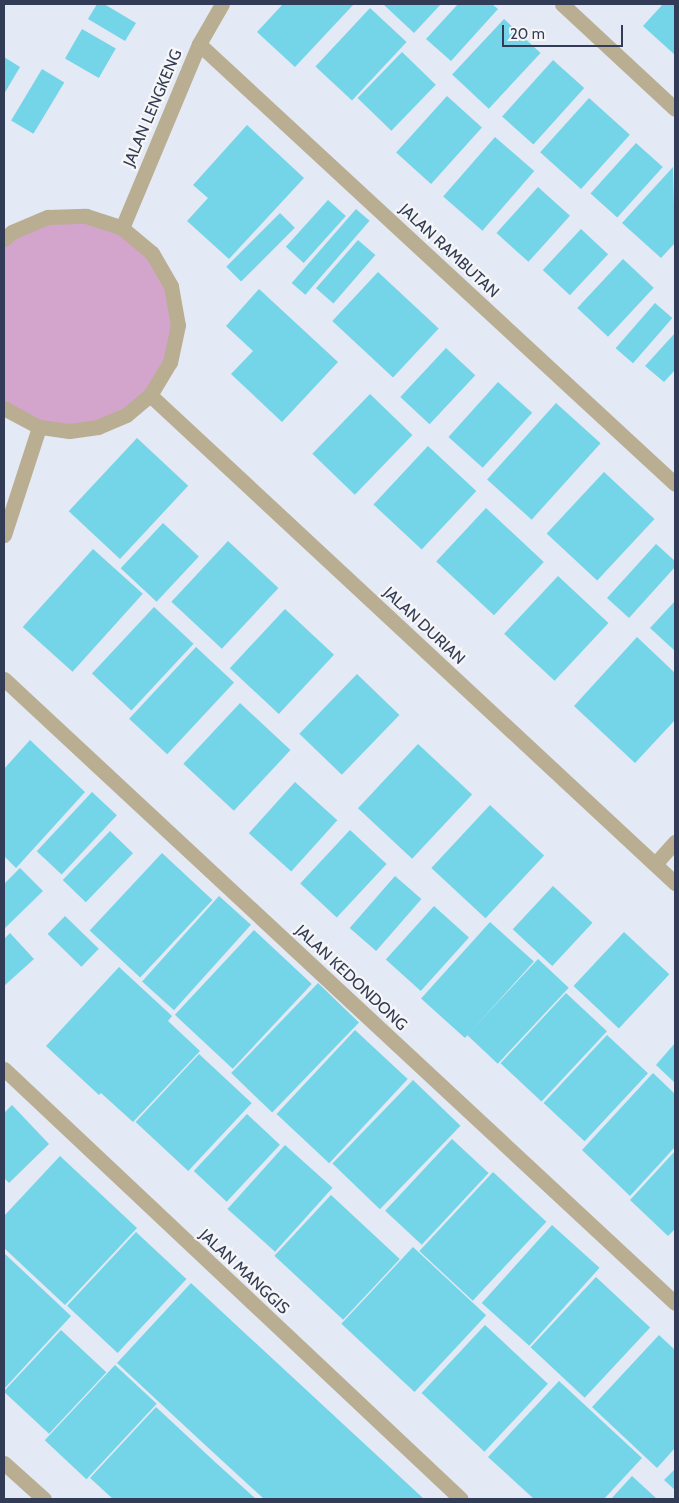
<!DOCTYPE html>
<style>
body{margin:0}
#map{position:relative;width:679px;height:1503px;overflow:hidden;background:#e4e9f6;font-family:Cabin,sans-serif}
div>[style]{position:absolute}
.green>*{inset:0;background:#d3a5cd}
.building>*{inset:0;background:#73d5e7;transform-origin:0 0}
.minor>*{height:15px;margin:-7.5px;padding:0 7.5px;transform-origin:7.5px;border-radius:7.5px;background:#b9ae91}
span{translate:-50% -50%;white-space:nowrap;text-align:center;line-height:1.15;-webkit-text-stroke:4.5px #f6f6f6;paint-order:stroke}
.street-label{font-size:16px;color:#333c56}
.frame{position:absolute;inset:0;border:5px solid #333c56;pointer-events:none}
.scale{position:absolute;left:502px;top:25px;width:121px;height:22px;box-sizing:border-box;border:2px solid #333c56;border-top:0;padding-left:6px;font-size:15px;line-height:18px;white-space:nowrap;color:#333c56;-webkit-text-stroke:4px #f6f6f6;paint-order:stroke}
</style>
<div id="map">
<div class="green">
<div style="clip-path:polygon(86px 216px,152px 253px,178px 325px,170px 362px,126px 415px,69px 431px,4px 408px,4px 240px,13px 232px)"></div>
</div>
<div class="building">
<div style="clip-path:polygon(97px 4px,104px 4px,136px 23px,125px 41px,88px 19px)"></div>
<div style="clip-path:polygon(283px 4px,354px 4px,295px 67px,257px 32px)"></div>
<div style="clip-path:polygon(383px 4px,441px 4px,414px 33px)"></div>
<div style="clip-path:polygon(458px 4px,492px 4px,498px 9px,451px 61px,426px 39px)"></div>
<div style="clip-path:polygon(663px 4px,675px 4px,675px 55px,643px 26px)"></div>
<div style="left:370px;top:8px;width:50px;height:80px;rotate:43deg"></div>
<div style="left:504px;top:19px;width:50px;height:76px;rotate:43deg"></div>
<div style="left:82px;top:29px;width:39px;height:34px;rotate:30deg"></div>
<div style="left:402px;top:52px;width:47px;height:64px;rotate:44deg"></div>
<div style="clip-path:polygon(4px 57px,20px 67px,4px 94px)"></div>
<div style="left:553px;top:60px;width:42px;height:76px;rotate:42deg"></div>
<div style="left:42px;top:69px;width:26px;height:60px;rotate:31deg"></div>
<div style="left:447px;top:96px;width:47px;height:76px;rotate:42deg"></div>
<div style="left:589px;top:98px;width:55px;height:73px;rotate:42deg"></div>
<div style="clip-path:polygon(247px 125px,304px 178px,229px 259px,187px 221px,208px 198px,193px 185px)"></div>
<div style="left:495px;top:137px;width:52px;height:79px;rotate:41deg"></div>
<div style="left:636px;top:143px;width:36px;height:68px;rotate:42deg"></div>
<div style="clip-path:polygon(673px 167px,675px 243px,661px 258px,622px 223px)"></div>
<div style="left:538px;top:187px;width:43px;height:62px;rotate:42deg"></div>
<div style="left:328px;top:200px;width:24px;height:63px;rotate:42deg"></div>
<div style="left:356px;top:209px;width:18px;height:98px;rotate:41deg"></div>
<div style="left:280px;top:213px;width:21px;height:76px;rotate:45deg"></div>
<div style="left:581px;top:229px;width:37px;height:56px;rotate:43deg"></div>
<div style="left:358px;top:240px;width:23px;height:64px;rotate:41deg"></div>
<div style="left:623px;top:259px;width:42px;height:67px;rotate:43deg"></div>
<div style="left:378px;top:272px;width:83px;height:67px;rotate:43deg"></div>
<div style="clip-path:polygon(259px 289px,338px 362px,282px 422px,231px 374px,253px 351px,226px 326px)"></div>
<div style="left:655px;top:303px;width:23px;height:60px;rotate:41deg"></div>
<div style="clip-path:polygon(675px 333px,675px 370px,664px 382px,645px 366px)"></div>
<div style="left:446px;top:348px;width:40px;height:67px;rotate:43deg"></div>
<div style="left:498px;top:382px;width:46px;height:74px;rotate:42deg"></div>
<div style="left:370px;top:394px;width:59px;height:83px;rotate:44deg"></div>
<div style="left:556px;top:403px;width:60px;height:103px;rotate:42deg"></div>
<div style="left:137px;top:438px;width:70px;height:100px;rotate:43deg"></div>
<div style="left:428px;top:446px;width:66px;height:80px;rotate:43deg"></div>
<div style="left:604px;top:472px;width:69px;height:84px;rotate:43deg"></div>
<div style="left:486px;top:508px;width:79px;height:73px;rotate:43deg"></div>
<div style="left:163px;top:523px;width:49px;height:62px;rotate:43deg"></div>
<div style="left:228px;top:541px;width:69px;height:83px;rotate:43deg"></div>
<div style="clip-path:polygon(656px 544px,675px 561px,675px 567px,629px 618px,607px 598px)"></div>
<div style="left:93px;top:549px;width:67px;height:105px;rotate:42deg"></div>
<div style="left:558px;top:576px;width:69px;height:79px;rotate:43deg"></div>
<div style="clip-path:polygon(675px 601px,675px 651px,650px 628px)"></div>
<div style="left:154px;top:607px;width:54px;height:91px;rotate:43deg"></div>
<div style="left:285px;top:609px;width:67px;height:81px;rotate:43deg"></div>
<div style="clip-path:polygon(637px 637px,675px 673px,675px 720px,635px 763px,574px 706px)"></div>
<div style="left:196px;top:647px;width:52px;height:98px;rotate:43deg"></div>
<div style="left:357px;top:674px;width:59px;height:83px;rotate:44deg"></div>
<div style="left:240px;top:703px;width:69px;height:83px;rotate:43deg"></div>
<div style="clip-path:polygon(30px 740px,85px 792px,16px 868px,4px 856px,4px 769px)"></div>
<div style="left:418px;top:744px;width:74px;height:88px;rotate:43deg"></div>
<div style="left:295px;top:782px;width:57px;height:69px;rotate:42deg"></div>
<div style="left:92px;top:792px;width:34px;height:81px;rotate:43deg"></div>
<div style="left:490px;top:805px;width:74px;height:86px;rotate:43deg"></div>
<div style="left:350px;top:830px;width:50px;height:73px;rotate:43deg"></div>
<div style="left:110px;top:831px;width:32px;height:68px;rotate:44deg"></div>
<div style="left:162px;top:853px;width:69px;height:106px;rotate:43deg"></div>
<div style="clip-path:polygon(20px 868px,43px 891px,4px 929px,4px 884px)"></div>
<div style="left:395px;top:876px;width:35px;height:69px;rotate:41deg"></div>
<div style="left:553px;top:886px;width:54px;height:59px;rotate:43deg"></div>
<div style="left:219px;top:896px;width:43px;height:115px;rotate:42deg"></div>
<div style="left:434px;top:906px;width:47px;height:72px;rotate:42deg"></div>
<div style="left:65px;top:916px;width:47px;height:25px;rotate:44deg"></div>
<div style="left:490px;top:922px;width:59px;height:103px;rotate:42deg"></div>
<div style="left:254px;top:930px;width:79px;height:116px;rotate:43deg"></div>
<div style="left:624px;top:932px;width:62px;height:74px;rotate:43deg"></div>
<div style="clip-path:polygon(10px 933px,34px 959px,4px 986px,4px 939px)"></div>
<div style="left:538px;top:959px;width:42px;height:104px;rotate:43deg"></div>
<div style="clip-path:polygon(119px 967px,172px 1016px,168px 1021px,200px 1051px,133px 1122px,101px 1093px,99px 1095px,46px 1046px)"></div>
<div style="left:318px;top:983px;width:57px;height:125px;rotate:44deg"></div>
<div style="left:566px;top:993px;width:56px;height:96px;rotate:43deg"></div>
<div style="left:355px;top:1030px;width:72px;height:115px;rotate:43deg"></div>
<div style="left:607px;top:1035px;width:56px;height:93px;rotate:43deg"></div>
<div style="clip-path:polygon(675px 1043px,675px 1083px,656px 1065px)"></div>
<div style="left:199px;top:1054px;width:72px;height:93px;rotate:43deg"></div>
<div style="clip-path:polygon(653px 1073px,675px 1094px,675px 1147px,630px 1196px,582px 1150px)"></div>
<div style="left:413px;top:1080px;width:66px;height:116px;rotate:44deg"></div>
<div style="clip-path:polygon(12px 1105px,49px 1144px,9px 1183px,4px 1178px,4px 1113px)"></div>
<div style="left:247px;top:1114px;width:45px;height:78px;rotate:43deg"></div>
<div style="left:452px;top:1139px;width:50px;height:98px;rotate:43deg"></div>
<div style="left:285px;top:1145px;width:64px;height:86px;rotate:42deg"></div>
<div style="clip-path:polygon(675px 1151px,675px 1229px,668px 1236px,630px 1200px)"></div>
<div style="clip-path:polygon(60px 1156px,137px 1228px,65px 1305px,4px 1248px,4px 1216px)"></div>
<div style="left:493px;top:1172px;width:73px;height:108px;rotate:43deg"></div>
<div style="left:331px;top:1195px;width:94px;height:83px;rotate:43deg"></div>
<div style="left:552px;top:1225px;width:64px;height:105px;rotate:42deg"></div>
<div style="left:136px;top:1232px;width:69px;height:101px;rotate:43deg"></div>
<div style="left:413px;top:1247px;width:100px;height:105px;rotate:43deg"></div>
<div style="clip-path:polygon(4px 1253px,71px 1316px,4px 1389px)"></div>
<div style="left:596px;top:1277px;width:74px;height:96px;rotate:43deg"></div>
<div style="clip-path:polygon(191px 1283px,235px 1324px,424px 1499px,264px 1499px,203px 1443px,117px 1363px)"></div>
<div style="left:485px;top:1325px;width:86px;height:93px;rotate:43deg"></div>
<div style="left:61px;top:1330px;width:62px;height:84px;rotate:43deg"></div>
<div style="clip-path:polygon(659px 1335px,675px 1350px,675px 1448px,657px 1468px,592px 1407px)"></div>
<div style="left:115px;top:1365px;width:57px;height:103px;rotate:43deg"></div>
<div style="clip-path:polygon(559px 1381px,642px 1458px,604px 1499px,534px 1499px,488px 1457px)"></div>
<div style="clip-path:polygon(156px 1407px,215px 1462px,256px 1499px,113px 1499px,90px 1478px)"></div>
<div style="clip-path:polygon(675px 1469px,675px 1490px,664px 1480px)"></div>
<div style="clip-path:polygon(632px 1476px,657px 1499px,611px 1499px)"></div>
</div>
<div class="minor">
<div style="left:562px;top:4px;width:154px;rotate:42.9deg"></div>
<div style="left:199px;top:44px;width:648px;rotate:42.75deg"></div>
<div style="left:122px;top:228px;width:199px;rotate:-67.3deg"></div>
<div style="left:199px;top:44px;width:46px;rotate:-60.1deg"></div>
<div style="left:4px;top:239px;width:11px;rotate:-41deg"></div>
<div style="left:12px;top:232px;width:39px;rotate:-23deg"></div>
<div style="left:48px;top:217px;width:38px;rotate:-2deg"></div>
<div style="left:86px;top:216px;width:38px;rotate:18deg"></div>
<div style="left:122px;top:228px;width:39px;rotate:40deg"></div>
<div style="left:152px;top:253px;width:38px;rotate:60deg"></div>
<div style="left:171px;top:286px;width:40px;rotate:80deg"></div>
<div style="left:178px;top:325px;width:38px;rotate:102deg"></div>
<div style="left:170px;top:362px;width:39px;rotate:121deg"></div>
<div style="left:150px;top:395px;width:31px;rotate:140deg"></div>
<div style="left:126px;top:415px;width:30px;rotate:157deg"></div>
<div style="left:98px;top:427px;width:29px;rotate:172deg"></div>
<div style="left:69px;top:431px;width:30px;rotate:-172deg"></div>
<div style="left:39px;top:427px;width:40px;rotate:-152deg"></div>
<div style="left:150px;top:395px;width:717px;rotate:42.91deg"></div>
<div style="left:4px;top:535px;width:114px;rotate:-72deg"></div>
<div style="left:4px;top:679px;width:916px;rotate:42.92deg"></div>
<div style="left:655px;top:864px;width:30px;rotate:-48deg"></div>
<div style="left:4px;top:1069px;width:627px;rotate:43.26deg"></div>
<div style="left:4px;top:1463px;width:54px;rotate:42deg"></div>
</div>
<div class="street-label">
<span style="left:153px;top:108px;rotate:-67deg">JALAN LENGKENG</span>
<span style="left:449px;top:251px;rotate:43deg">JALAN RAMBUTAN</span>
<span style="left:424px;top:626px;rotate:43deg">JALAN DURIAN</span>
<span style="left:351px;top:978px;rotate:43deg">JALAN KEDONDONG</span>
<span style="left:244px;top:1272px;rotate:43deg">JALAN MANGGIS</span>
</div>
<div class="frame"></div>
<div class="scale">20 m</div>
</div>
